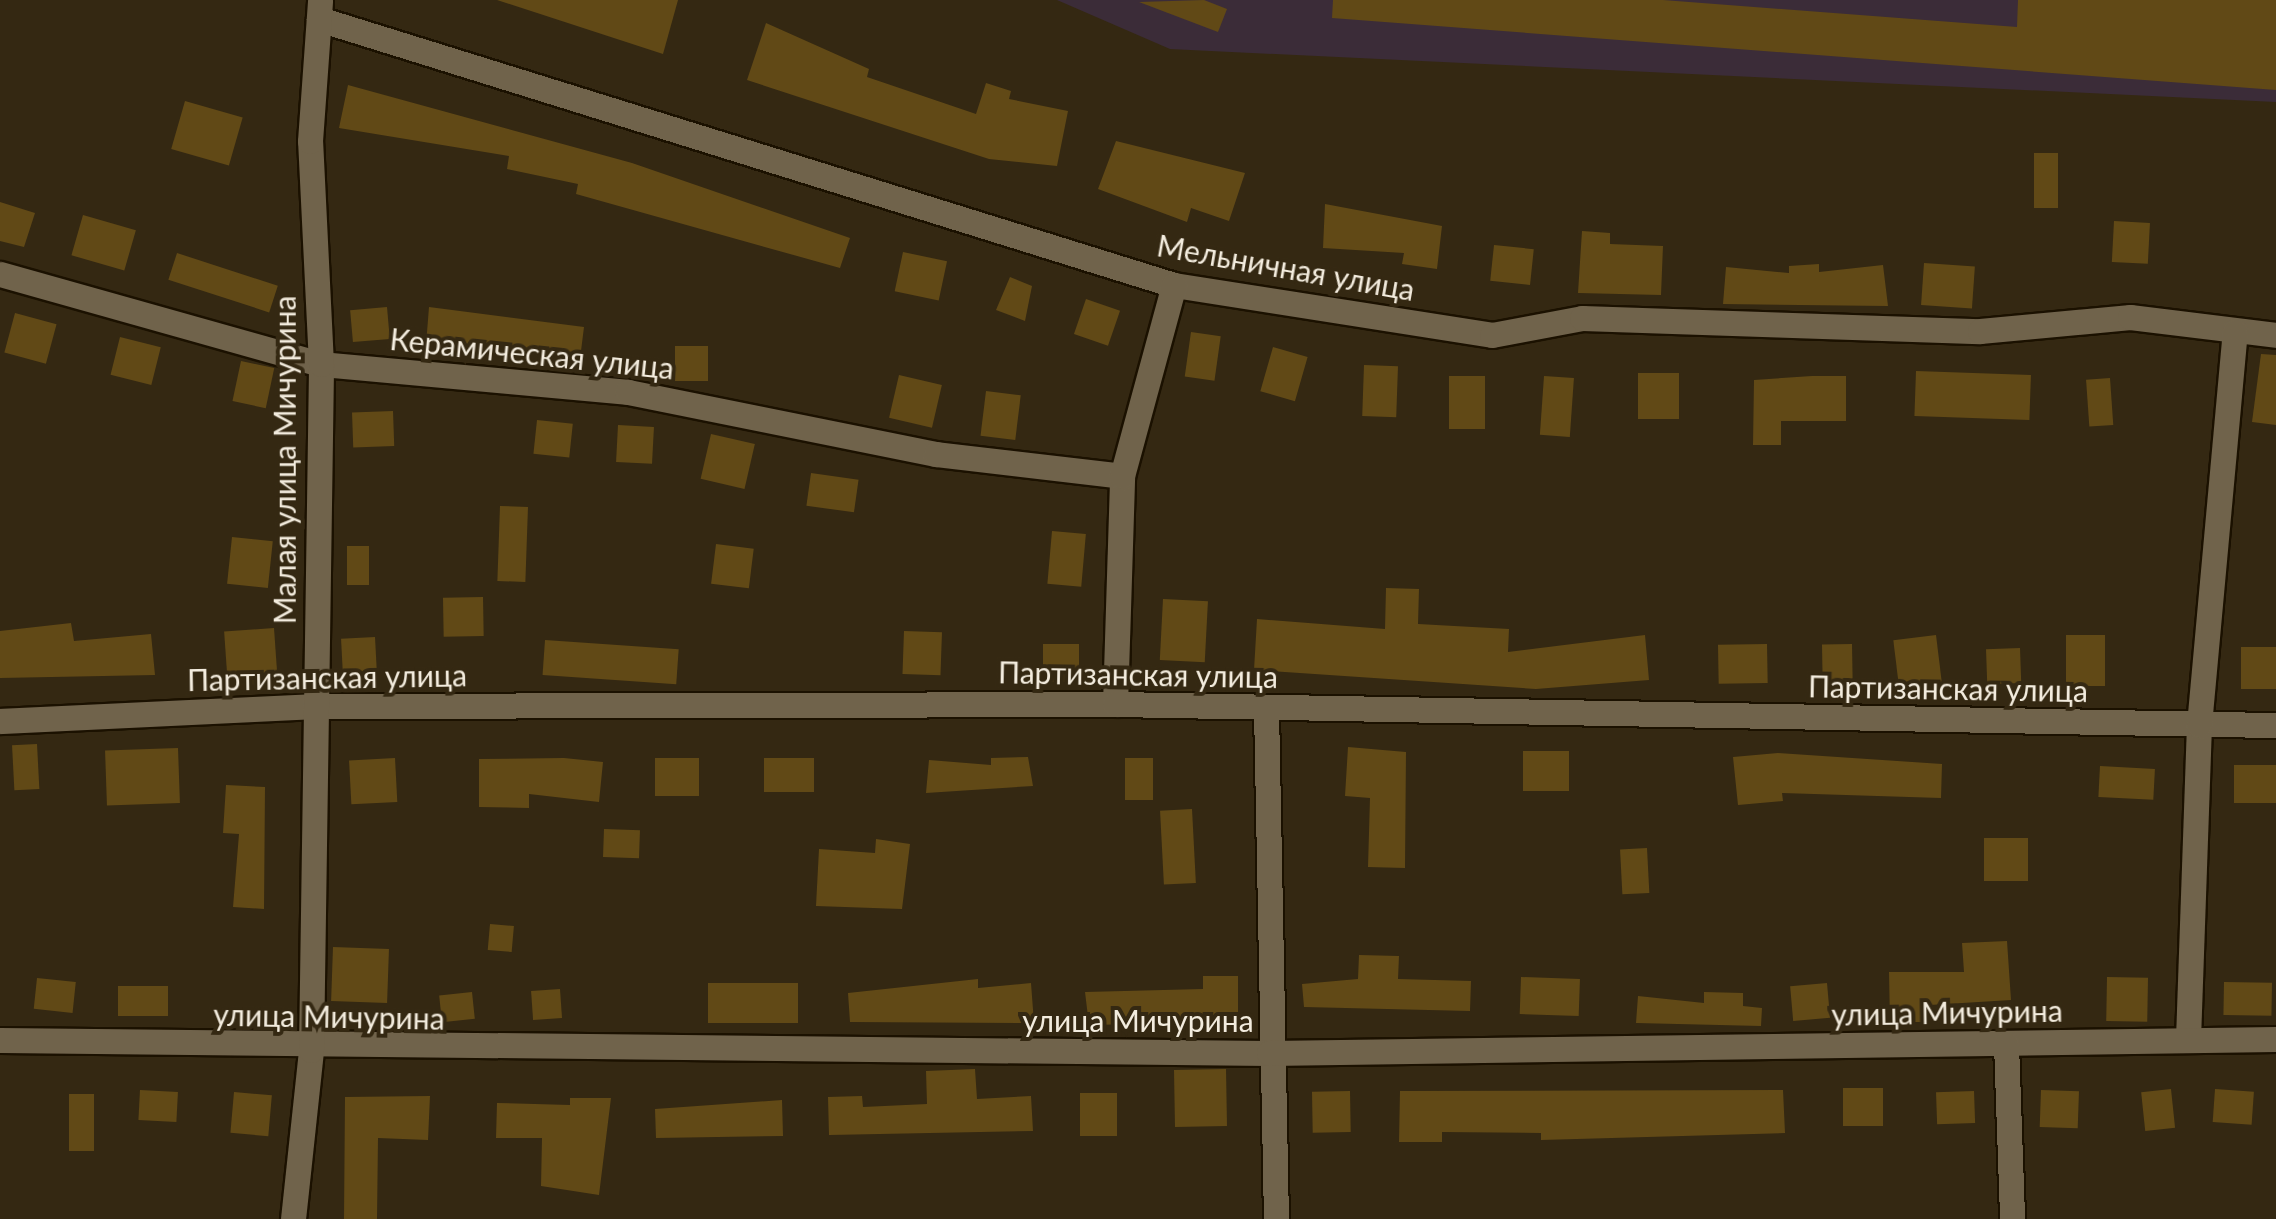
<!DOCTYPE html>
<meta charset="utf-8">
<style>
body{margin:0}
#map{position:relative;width:2276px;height:1219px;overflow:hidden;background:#342812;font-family:Lato,sans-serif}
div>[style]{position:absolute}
.industrial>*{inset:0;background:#3b2c38}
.building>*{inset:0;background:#614916;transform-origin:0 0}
.roads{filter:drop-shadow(2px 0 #1b1100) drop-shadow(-2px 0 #1b1100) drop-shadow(0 2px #1b1100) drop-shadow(0 -2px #1b1100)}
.street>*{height:25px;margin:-12.5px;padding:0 12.5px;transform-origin:12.5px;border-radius:12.5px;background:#70634b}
span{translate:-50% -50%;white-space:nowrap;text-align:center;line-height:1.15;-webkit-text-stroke:8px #342812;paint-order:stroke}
.street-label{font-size:30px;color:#f3ecde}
</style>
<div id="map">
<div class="industrial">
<div style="clip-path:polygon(1057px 0,2276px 0,2276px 102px,1170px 49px)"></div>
</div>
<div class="building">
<div style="clip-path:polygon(497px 0,678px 0,663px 54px)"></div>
<div style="clip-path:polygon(1204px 0,1227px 9px,1218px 32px,1139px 2px)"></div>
<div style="clip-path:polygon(1333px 0,1663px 0,2017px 27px,2018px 0,2276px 0,2276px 90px,1332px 18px)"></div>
<div style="clip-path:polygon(766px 23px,869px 69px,867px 77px,976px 114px,986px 83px,1011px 91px,1009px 99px,1068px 111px,1057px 166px,989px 159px,747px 80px)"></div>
<div style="clip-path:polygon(348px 85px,632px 163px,850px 238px,840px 268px,576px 194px,578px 184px,507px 169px,509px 156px,339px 128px)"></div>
<div style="left:185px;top:101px;width:60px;height:50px;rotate:16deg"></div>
<div style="clip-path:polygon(1116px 141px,1245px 173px,1229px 221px,1191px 208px,1187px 222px,1098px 189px)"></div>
<div style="left:2034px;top:153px;width:24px;height:55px"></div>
<div style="clip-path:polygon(0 202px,35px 213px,24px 247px,0 241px)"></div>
<div style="clip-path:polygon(1325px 204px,1442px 226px,1437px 269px,1402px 264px,1404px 253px,1323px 248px)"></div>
<div style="left:83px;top:215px;width:55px;height:42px;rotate:16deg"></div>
<div style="left:2114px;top:221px;width:36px;height:41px;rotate:3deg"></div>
<div style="clip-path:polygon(1582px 231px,1610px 233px,1610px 244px,1663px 246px,1661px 295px,1578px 293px)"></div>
<div style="left:1494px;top:245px;width:40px;height:36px;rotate:6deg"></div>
<div style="left:903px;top:252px;width:45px;height:40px;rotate:12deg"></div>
<div style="left:177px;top:253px;width:106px;height:28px;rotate:18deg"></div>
<div style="left:1924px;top:263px;width:51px;height:42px;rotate:4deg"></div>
<div style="clip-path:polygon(1819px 264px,1819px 272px,1883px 265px,1888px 306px,1723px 304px,1726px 267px,1789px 273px,1789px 266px)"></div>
<div style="clip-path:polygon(1010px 277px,1032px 286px,1025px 321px,996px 310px)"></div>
<div style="left:1086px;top:299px;width:36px;height:37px;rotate:19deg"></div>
<div style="left:387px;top:307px;width:32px;height:37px;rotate:85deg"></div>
<div style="clip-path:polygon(429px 307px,584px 327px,580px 359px,426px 345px)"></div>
<div style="left:15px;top:313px;width:43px;height:41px;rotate:15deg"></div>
<div style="left:1191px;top:332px;width:30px;height:45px;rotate:8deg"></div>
<div style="left:120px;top:337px;width:42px;height:39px;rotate:14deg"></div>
<div style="left:708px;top:346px;width:35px;height:33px;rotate:90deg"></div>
<div style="left:1273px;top:347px;width:36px;height:46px;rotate:16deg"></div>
<div style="clip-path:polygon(2261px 354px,2276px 355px,2276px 425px,2252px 422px)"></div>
<div style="left:241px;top:361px;width:34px;height:41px;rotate:12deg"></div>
<div style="left:1364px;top:365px;width:34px;height:51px;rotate:2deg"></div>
<div style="left:1916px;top:371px;width:115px;height:45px;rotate:2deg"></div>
<div style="left:1638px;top:373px;width:41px;height:46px"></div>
<div style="left:899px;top:375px;width:44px;height:44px;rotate:13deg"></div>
<div style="left:1449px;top:376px;width:36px;height:53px"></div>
<div style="left:1544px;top:376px;width:30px;height:59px;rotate:4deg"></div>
<div style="clip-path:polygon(1812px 376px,1846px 376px,1846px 421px,1781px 421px,1781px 445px,1753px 445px,1754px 380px)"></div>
<div style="left:2110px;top:378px;width:47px;height:24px;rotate:86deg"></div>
<div style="left:986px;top:391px;width:35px;height:45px;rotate:7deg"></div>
<div style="left:393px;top:411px;width:35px;height:41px;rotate:88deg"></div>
<div style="left:537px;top:420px;width:36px;height:34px;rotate:6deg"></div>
<div style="left:618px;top:425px;width:36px;height:37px;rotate:3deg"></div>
<div style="left:711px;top:434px;width:45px;height:46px;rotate:13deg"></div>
<div style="left:811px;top:473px;width:48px;height:33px;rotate:8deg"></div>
<div style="left:500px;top:506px;width:28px;height:75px;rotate:2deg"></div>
<div style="left:1052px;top:531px;width:34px;height:53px;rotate:5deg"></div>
<div style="left:232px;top:537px;width:41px;height:47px;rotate:6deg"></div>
<div style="left:716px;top:544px;width:38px;height:40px;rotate:7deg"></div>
<div style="left:347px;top:546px;width:22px;height:39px"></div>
<div style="clip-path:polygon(1386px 588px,1419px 589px,1418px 624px,1509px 629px,1508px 652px,1645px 635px,1649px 680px,1536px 689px,1254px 670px,1257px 619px,1385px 629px)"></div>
<div style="left:483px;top:597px;width:39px;height:40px;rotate:89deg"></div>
<div style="left:1163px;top:599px;width:45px;height:61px;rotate:3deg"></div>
<div style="clip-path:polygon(71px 623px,74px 641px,151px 634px,155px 675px,0 678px,0 631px)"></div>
<div style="left:274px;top:628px;width:55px;height:50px;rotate:86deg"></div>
<div style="left:904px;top:631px;width:38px;height:43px;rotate:2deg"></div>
<div style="left:1936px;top:635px;width:47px;height:43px;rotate:83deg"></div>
<div style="left:2066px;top:635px;width:39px;height:51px"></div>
<div style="left:375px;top:637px;width:41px;height:34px;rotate:87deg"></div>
<div style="left:545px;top:640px;width:134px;height:35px;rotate:4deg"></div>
<div style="left:1043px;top:644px;width:36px;height:38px"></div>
<div style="left:1767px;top:644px;width:39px;height:49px;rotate:89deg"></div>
<div style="left:1852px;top:644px;width:39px;height:30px;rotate:89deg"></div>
<div style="left:2241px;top:647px;width:35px;height:42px"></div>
<div style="left:2020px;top:648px;width:35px;height:34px;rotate:88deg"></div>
<div style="left:37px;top:744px;width:45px;height:25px;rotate:87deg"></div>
<div style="clip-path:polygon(1348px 747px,1406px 752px,1405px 868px,1368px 867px,1370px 798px,1345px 796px)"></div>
<div style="left:178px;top:748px;width:55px;height:73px;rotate:88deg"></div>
<div style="left:1523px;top:751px;width:46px;height:40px"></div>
<div style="clip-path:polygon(1778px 753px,1942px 764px,1941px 798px,1782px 793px,1783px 801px,1738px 805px,1733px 757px)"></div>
<div style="clip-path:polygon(1028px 757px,1033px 786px,926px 793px,929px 760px,991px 765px,991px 758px)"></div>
<div style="left:395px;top:758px;width:44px;height:46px;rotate:87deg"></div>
<div style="clip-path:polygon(564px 758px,603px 762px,599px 802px,529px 794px,529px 808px,479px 807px,479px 759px)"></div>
<div style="left:655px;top:758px;width:44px;height:38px"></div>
<div style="left:764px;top:758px;width:50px;height:34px"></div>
<div style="left:1125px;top:758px;width:28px;height:42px"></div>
<div style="left:2276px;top:765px;width:38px;height:42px;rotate:90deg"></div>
<div style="left:2100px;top:766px;width:55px;height:31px;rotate:3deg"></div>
<div style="clip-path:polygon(226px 785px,265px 787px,264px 909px,233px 907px,239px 834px,223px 833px)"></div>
<div style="left:1192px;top:809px;width:74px;height:32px;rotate:87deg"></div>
<div style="left:604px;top:829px;width:36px;height:28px;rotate:2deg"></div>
<div style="left:1984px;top:838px;width:44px;height:43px"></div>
<div style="clip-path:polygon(876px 839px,910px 844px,902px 909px,816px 906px,819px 849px,875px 853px)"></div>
<div style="left:1647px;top:848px;width:45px;height:27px;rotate:87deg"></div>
<div style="left:490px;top:924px;width:24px;height:26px;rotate:5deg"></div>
<div style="clip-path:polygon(2007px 941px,2011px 1000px,1930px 1005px,1930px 1022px,1890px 1022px,1889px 972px,1964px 972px,1962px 943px)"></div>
<div style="left:333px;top:947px;width:56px;height:54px;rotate:2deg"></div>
<div style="clip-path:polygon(1359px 955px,1399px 956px,1398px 979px,1471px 981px,1470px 1011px,1304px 1007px,1302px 984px,1358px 979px)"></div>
<div style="clip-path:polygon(1203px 976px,1238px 976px,1238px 1022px,1089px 1025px,1085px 992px,1203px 989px)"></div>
<div style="left:1521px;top:977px;width:59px;height:37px;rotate:2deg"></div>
<div style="left:2107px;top:977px;width:41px;height:44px;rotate:1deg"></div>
<div style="left:37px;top:978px;width:39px;height:31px;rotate:6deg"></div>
<div style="clip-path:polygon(978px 979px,978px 988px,1031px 983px,1034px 1023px,850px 1022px,848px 993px)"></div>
<div style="left:2224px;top:982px;width:48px;height:33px;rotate:1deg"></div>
<div style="left:708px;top:983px;width:90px;height:40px"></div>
<div style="left:1827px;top:983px;width:35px;height:37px;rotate:85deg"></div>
<div style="left:118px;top:986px;width:50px;height:30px"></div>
<div style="left:560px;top:989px;width:29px;height:29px;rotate:86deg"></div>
<div style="left:472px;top:992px;width:27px;height:33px;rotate:84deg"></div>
<div style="clip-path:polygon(1704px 992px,1743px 993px,1743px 1006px,1762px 1008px,1761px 1026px,1636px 1023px,1638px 996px,1704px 1003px)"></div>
<div style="clip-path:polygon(975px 1069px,977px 1099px,1031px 1096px,1033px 1131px,829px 1135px,828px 1097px,862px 1096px,863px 1107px,927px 1104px,926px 1071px)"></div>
<div style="left:1226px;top:1069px;width:57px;height:52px;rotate:89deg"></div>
<div style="left:1843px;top:1088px;width:40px;height:38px"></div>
<div style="left:2171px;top:1089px;width:39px;height:30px;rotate:84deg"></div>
<div style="left:2215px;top:1089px;width:39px;height:33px;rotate:4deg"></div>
<div style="left:140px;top:1090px;width:38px;height:30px;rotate:3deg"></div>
<div style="clip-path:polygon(1783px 1090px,1785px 1133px,1541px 1140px,1541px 1133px,1442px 1132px,1442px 1142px,1399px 1142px,1400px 1091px)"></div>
<div style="left:2041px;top:1090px;width:38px;height:37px;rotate:2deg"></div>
<div style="left:1350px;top:1091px;width:41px;height:38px;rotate:89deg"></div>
<div style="left:1974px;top:1091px;width:32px;height:38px;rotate:88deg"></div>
<div style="left:234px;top:1092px;width:38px;height:41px;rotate:5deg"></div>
<div style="left:1080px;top:1093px;width:37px;height:43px"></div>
<div style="left:69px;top:1094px;width:25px;height:57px"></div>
<div style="clip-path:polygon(430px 1096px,428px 1140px,378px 1138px,377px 1219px,344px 1219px,345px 1097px)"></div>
<div style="clip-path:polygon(570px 1098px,611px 1098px,599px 1195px,541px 1186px,542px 1138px,496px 1138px,497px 1103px,570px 1105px)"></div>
<div style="clip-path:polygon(782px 1100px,783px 1136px,656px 1138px,655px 1109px)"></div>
</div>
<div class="roads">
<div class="street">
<div style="left:319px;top:19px;width:895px;rotate:17.28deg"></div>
<div style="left:1174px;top:285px;width:322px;rotate:8.9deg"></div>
<div style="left:1492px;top:335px;width:92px;rotate:-10.7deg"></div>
<div style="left:1582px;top:318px;width:398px;rotate:1.9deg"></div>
<div style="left:1980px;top:331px;width:151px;rotate:-5.3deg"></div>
<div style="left:2130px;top:317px;width:147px;rotate:7deg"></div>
<div style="left:0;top:274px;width:333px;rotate:15.7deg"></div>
<div style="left:321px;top:364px;width:308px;rotate:5.2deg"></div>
<div style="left:628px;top:392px;width:314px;rotate:11.4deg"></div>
<div style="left:936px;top:454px;width:187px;rotate:6.7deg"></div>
<div style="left:1115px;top:704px;width:228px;rotate:-88.2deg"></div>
<div style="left:1122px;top:476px;width:198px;rotate:-74.8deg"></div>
<div style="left:1266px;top:708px;width:511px;rotate:88.88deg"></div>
<div style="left:0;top:721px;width:315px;rotate:-2.7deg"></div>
<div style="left:315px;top:706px;width:800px;rotate:-0.14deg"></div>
<div style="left:1115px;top:704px;width:1161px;rotate:1.04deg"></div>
<div style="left:2188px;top:1039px;width:314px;rotate:-88deg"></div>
<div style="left:2199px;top:725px;width:395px;rotate:-84.8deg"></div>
<div style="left:0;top:1040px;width:1269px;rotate:0.59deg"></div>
<div style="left:1269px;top:1053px;width:1007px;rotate:-0.8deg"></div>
<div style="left:2006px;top:1044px;width:175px;rotate:88deg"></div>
<div style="left:293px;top:1219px;width:170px;rotate:-83.9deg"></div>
<div style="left:311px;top:1050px;width:686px;rotate:-89.16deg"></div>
<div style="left:321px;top:364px;width:223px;rotate:-92.8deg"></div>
<div style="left:310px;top:141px;width:141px;rotate:-85.9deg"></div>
</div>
</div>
<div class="street-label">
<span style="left:1286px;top:267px;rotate:10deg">Мельничная улица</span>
<span style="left:532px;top:353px;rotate:6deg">Керамическая улица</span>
<span style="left:284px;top:460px;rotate:-90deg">Малая улица Мичурина</span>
<span style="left:1138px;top:674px;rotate:1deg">Партизанская улица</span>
<span style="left:327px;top:677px;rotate:-1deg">Партизанская улица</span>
<span style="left:1948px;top:688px;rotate:1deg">Партизанская улица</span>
<span style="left:1947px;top:1012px;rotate:-1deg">улица Мичурина</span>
<span style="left:329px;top:1016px;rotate:1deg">улица Мичурина</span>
<span style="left:1138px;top:1020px">улица Мичурина</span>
</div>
</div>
